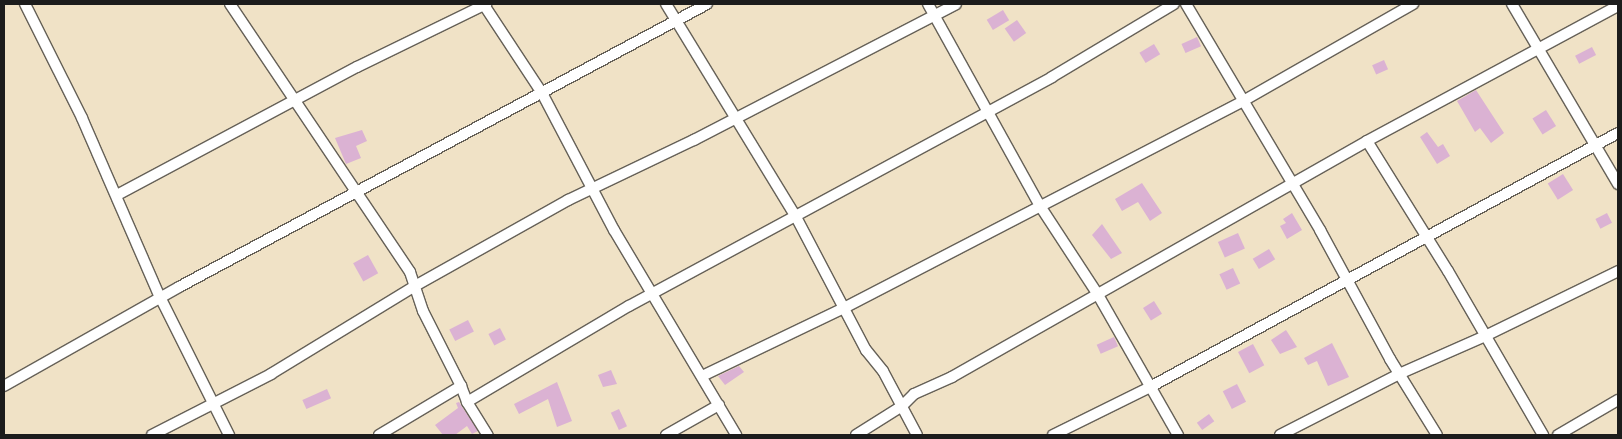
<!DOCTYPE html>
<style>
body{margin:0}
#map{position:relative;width:1622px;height:439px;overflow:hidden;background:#f0e2c6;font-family:Kalam,sans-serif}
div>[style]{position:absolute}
.building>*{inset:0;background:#dbb2d3;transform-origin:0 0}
.roads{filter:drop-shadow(1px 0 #666158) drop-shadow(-1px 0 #666158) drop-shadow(0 1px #666158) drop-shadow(0 -1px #666158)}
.street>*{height:10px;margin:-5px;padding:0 5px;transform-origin:5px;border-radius:5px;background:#fff}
span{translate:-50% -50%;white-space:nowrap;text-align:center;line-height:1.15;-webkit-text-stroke:5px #f7f3e8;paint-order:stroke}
.frame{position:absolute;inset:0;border:5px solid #1c1c1c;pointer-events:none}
</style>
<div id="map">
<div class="building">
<div style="left:1003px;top:10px;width:12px;height:19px;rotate:59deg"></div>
<div style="left:1017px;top:20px;width:16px;height:15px;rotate:55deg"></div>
<div style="left:1197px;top:37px;width:10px;height:17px;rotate:66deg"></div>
<div style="left:1154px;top:44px;width:12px;height:17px;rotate:59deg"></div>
<div style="left:1592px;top:47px;width:9px;height:19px;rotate:63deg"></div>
<div style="left:1384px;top:60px;width:10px;height:13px;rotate:66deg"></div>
<div style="clip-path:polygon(1476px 90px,1504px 133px,1491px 143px,1480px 128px,1475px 132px,1457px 101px)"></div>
<div style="left:1546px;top:110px;width:19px;height:16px;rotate:58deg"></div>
<div style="clip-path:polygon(362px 130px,367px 141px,356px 146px,361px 158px,346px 164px,335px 138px)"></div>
<div style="clip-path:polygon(1427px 132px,1438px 147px,1443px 144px,1450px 156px,1437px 164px,1420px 137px)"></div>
<div style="left:1563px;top:174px;width:19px;height:18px;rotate:58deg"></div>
<div style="clip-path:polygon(1142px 183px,1162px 213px,1150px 221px,1138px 202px,1122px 211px,1115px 199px)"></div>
<div style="clip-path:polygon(1292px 213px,1302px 230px,1287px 239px,1280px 226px,1286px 223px,1283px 219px)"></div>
<div style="left:1607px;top:213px;width:11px;height:13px;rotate:63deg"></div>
<div style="clip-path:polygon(1102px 224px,1122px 253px,1111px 259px,1092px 235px)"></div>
<div style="left:1238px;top:233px;width:17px;height:22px;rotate:66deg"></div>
<div style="left:1269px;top:249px;width:12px;height:19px;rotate:59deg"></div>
<div style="left:368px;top:255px;width:21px;height:17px;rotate:61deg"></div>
<div style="left:1233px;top:268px;width:17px;height:15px;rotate:65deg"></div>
<div style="left:1154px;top:301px;width:15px;height:13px;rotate:58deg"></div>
<div style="left:468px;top:320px;width:13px;height:21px;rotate:63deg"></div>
<div style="left:500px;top:328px;width:13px;height:13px;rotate:63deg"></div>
<div style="clip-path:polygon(1286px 330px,1297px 347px,1280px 354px,1271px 340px)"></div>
<div style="left:1114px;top:337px;width:10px;height:19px;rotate:66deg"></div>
<div style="clip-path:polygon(1332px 343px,1349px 377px,1328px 386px,1317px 361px,1308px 365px,1304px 358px)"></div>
<div style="left:1253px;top:344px;width:24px;height:17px;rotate:62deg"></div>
<div style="clip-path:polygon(739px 366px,744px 372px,725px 385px,718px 376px)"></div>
<div style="clip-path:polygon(611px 370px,617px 384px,603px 387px,598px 375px)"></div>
<div style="clip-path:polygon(557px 382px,572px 421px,557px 427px,548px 399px,519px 414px,514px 404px)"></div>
<div style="left:1237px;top:384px;width:20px;height:16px;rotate:63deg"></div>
<div style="left:327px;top:389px;width:10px;height:27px;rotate:66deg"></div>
<div style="clip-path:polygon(459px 402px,478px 431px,472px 434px,467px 426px,455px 435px,443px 435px,435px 425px,458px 408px,456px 403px)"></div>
<div style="left:619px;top:409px;width:19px;height:9px;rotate:65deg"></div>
<div style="left:1209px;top:414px;width:9px;height:15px;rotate:54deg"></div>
</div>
<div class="roads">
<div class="street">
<div style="left:25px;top:4px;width:127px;rotate:63.4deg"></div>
<div style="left:82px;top:118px;width:195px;rotate:66.5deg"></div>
<div style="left:160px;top:297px;width:154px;rotate:63.4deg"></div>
<div style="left:230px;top:4px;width:323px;rotate:56.1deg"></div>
<div style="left:410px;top:272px;width:41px;rotate:71.6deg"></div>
<div style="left:423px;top:311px;width:84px;rotate:63.1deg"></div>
<div style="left:666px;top:4px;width:247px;rotate:58.6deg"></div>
<div style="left:795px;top:215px;width:153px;rotate:62.3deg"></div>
<div style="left:866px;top:350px;width:27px;rotate:51deg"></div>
<div style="left:883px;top:371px;width:72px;rotate:62deg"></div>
<div style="left:928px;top:4px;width:231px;rotate:61deg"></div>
<div style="left:1040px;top:206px;width:104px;rotate:56.8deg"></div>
<div style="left:1097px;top:293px;width:163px;rotate:60.3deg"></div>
<div style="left:1186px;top:4px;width:263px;rotate:59.3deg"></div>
<div style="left:1320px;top:230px;width:147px;rotate:61.5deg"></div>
<div style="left:1390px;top:359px;width:89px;rotate:58.3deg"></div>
<div style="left:1512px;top:4px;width:209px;rotate:59.5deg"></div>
<div style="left:484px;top:5px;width:105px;rotate:56.6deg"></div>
<div style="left:542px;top:93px;width:155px;rotate:62.3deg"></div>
<div style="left:614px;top:230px;width:239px;rotate:59.2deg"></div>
<div style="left:1367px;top:141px;width:153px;rotate:58.1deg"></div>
<div style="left:1448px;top:271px;width:190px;rotate:59.9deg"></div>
<div style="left:117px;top:195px;width:272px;rotate:-28.1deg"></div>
<div style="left:357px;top:67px;width:144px;rotate:-26deg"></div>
<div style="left:702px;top:376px;width:157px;rotate:-25.6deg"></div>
<div style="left:844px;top:308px;width:449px;rotate:-27.4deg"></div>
<div style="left:1243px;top:101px;width:196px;rotate:-29.7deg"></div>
<div style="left:4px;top:386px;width:201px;rotate:-29.5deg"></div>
<div style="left:179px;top:287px;width:599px;rotate:-28.19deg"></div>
<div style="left:467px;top:402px;width:39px;rotate:58deg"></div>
<div style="left:152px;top:435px;width:134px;rotate:-27.1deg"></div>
<div style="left:271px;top:374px;width:169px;rotate:-31.4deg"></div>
<div style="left:415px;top:286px;width:176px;rotate:-29.3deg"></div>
<div style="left:568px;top:200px;width:140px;rotate:-25.5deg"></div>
<div style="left:694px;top:140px;width:295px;rotate:-27.4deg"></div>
<div style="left:379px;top:435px;width:96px;rotate:-30.9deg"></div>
<div style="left:461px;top:386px;width:17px;rotate:69deg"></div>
<div style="left:467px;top:402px;width:188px;rotate:-30.7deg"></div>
<div style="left:629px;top:306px;width:481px;rotate:-28.4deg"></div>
<div style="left:1052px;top:77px;width:142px;rotate:-30.9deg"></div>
<div style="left:666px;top:435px;width:61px;rotate:-29.5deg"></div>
<div style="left:856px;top:435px;width:54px;rotate:-32.2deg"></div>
<div style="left:902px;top:406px;width:17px;rotate:-45deg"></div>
<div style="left:914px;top:394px;width:42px;rotate:-24.1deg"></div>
<div style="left:952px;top:377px;width:477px;rotate:-29.6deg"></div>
<div style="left:1367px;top:141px;width:285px;rotate:-28.3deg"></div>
<div style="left:1053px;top:435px;width:108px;rotate:-26.3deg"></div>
<div style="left:1150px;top:387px;width:532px;rotate:-28.49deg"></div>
<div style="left:1280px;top:435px;width:134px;rotate:-27.1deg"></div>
<div style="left:1399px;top:374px;width:94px;rotate:-23.8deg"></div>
<div style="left:1485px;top:336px;width:148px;rotate:-26deg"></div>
<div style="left:1558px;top:435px;width:69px;rotate:-30.3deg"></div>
</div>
</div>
<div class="frame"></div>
</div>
